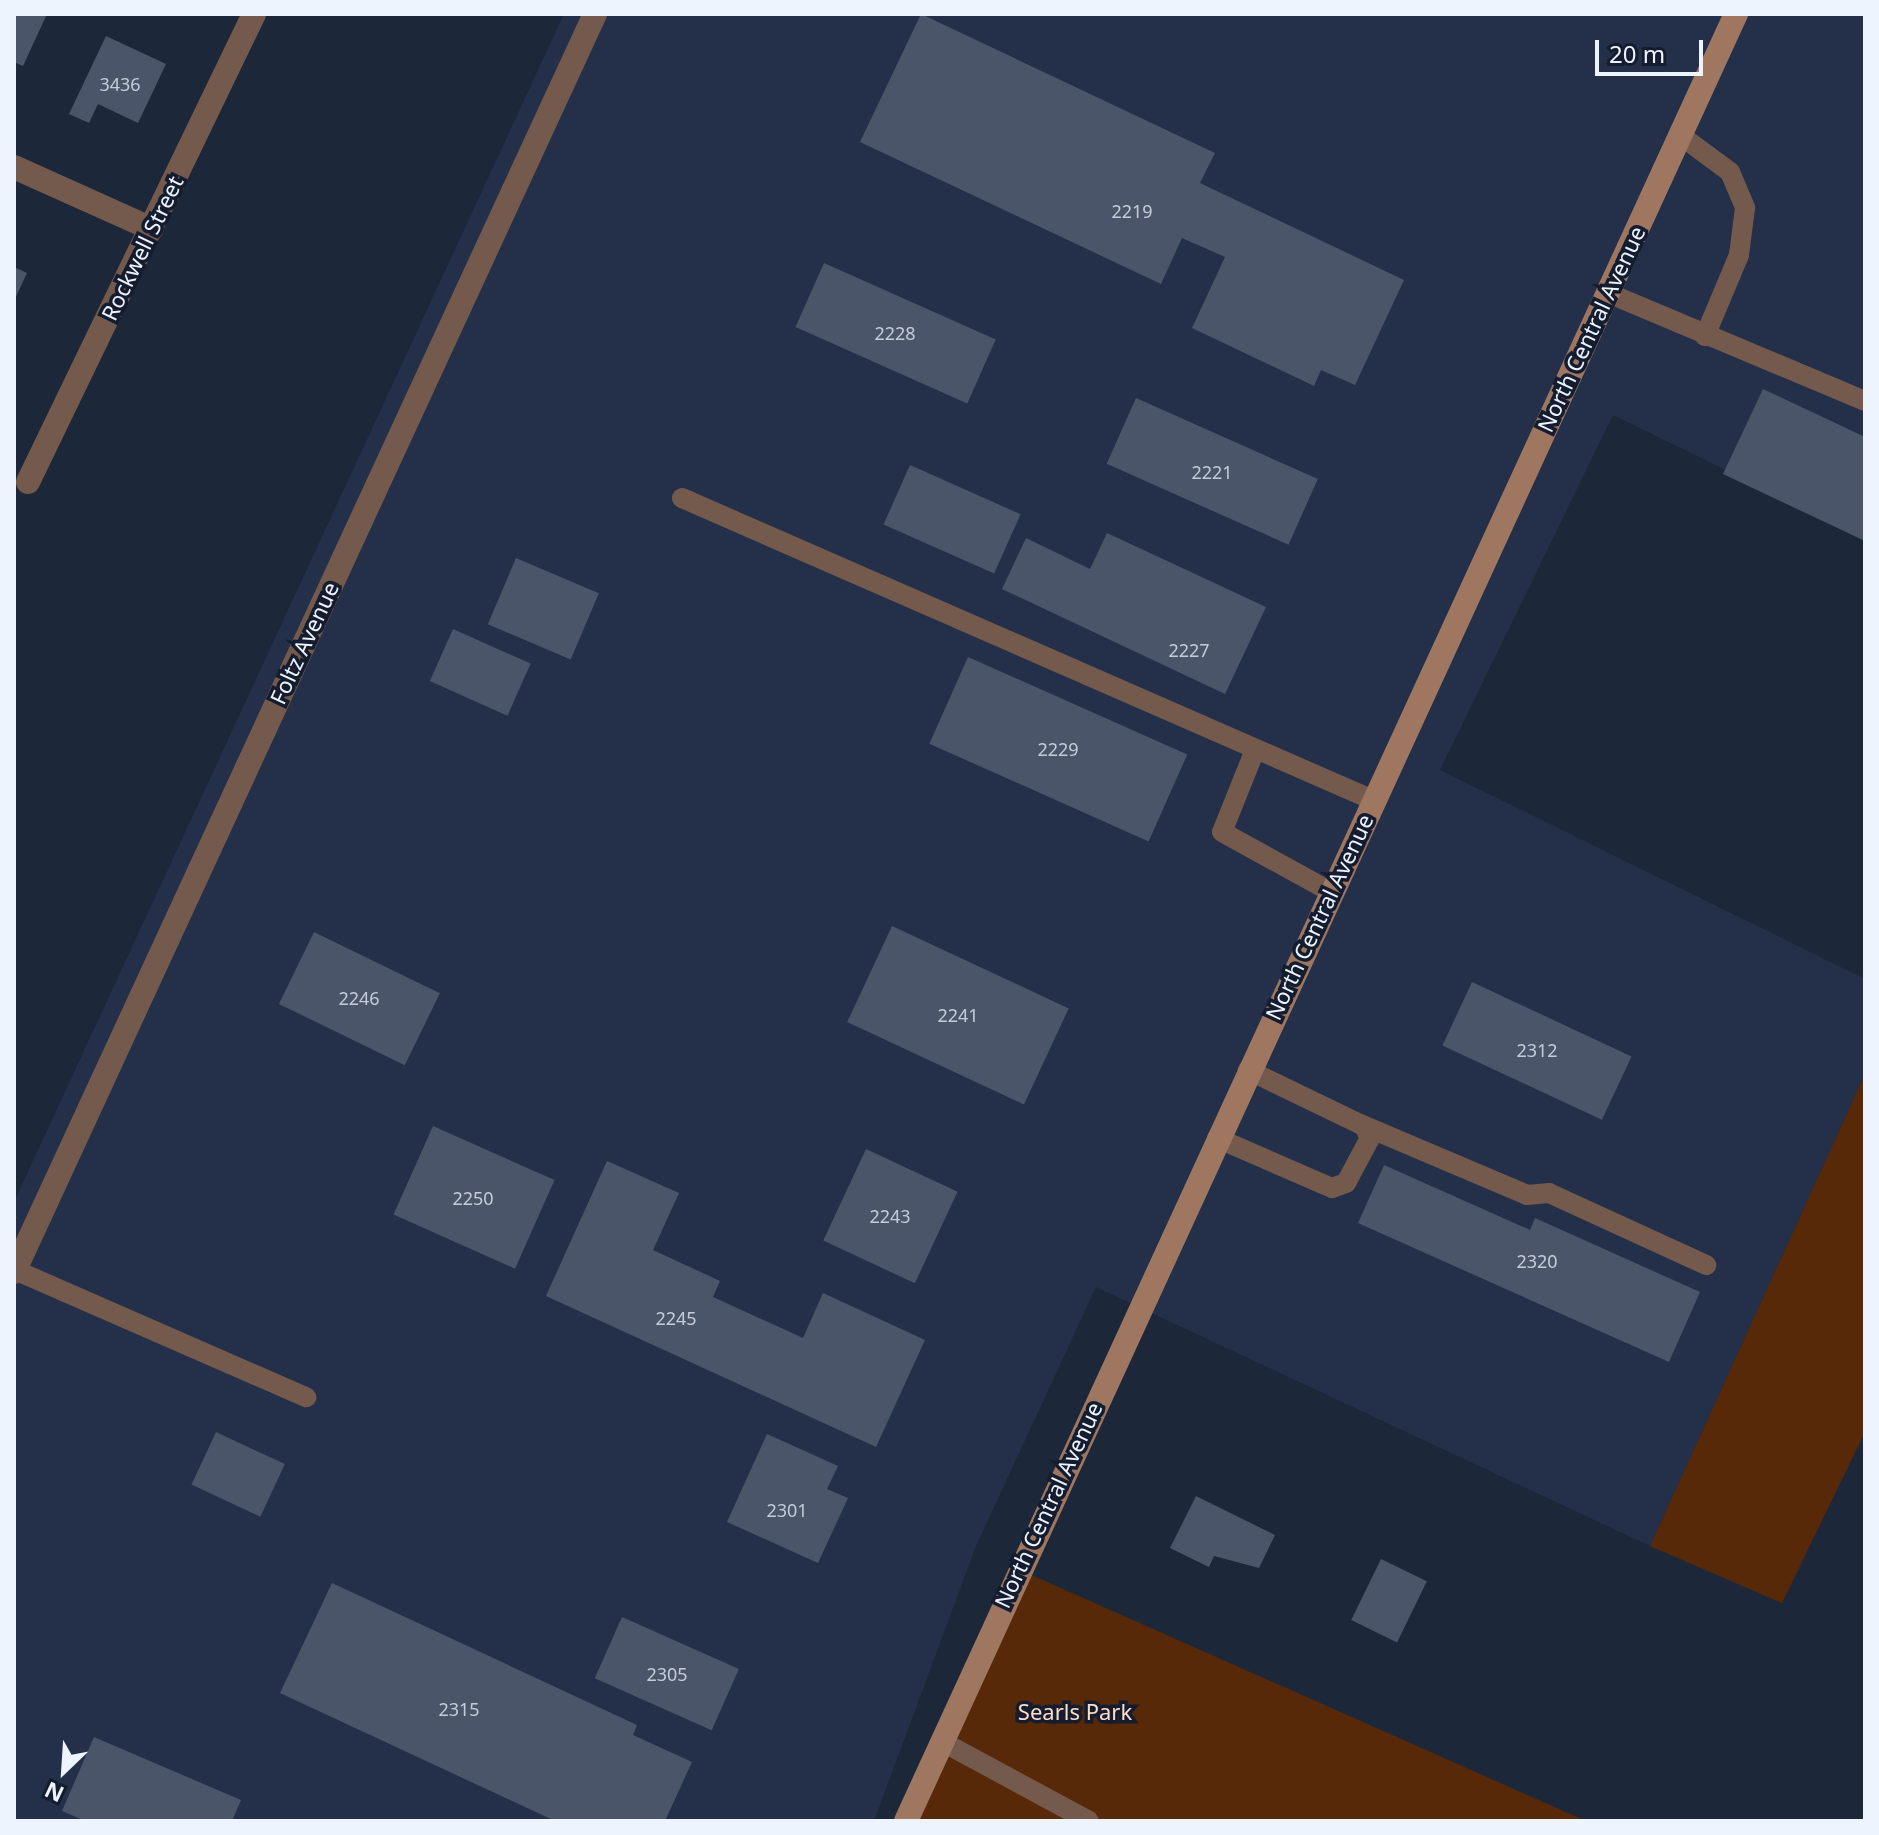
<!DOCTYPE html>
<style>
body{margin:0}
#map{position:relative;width:1879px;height:1835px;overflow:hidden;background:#1d273a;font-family:"Noto Sans",sans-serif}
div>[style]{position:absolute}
.built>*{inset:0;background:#243049}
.green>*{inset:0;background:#572908}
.building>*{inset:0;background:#4a556a;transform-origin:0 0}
.lane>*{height:20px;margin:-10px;padding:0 10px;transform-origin:10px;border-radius:10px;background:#745a4c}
.street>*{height:24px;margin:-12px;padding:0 12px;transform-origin:12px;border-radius:12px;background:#745a4c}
.secondary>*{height:24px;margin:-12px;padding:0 12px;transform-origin:12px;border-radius:12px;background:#9f7760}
span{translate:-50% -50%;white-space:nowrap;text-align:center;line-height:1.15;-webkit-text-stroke:7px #141d30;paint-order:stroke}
.number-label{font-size:18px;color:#c5ccd9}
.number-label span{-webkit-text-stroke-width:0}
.street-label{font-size:22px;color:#eef4fe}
.park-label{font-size:22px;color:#ffdbc8}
.frame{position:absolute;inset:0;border:16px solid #eef4fe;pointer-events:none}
.north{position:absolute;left:24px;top:1731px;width:80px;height:80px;-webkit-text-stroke:6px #141d30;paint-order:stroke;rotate:205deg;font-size:22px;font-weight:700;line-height:32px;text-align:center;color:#eef4fe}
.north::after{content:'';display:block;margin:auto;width:28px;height:36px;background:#eef4fe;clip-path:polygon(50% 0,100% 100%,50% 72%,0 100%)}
.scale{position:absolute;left:1595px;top:40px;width:108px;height:36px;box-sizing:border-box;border:4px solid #eef4fe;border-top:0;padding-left:10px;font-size:24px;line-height:28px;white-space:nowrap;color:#eef4fe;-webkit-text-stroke:6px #141d30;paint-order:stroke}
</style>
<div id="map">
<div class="built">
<div style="clip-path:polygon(564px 14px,1865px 14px,1865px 538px,1613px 415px,1440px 770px,1865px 979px,1865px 1074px,1650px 1546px,1096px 1287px,976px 1546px,874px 1821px,14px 1821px,14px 1202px)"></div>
</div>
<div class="green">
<div style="clip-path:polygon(1865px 1074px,1865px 1432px,1782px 1603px,1650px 1546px)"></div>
<div style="clip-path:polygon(1018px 1569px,1586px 1821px,906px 1821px)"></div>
</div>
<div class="building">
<div style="clip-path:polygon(14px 14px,47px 14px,23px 66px,14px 62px)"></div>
<div style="clip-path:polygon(921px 14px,1215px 153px,1200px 183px,1404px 280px,1355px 385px,1321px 370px,1314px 386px,1192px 328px,1225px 257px,1182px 238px,1161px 284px,860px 142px)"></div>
<div style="clip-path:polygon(106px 36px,166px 64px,138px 123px,98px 104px,89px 123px,69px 114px)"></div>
<div style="left:824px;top:263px;width:188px;height:70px;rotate:24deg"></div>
<div style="clip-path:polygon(14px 267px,27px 273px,14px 301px)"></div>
<div style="clip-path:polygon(1763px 389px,1865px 437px,1865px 541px,1723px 474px)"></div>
<div style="left:1136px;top:398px;width:199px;height:72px;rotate:24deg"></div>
<div style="left:910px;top:465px;width:121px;height:65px;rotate:24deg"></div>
<div style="clip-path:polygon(1107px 533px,1266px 607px,1225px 694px,1002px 589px,1026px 538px,1090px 569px)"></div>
<div style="left:516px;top:558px;width:90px;height:72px;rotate:23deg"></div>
<div style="left:453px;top:629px;width:85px;height:57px;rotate:24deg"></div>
<div style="left:968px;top:657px;width:240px;height:95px;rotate:24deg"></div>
<div style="left:892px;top:926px;width:195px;height:106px;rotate:25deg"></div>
<div style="left:314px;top:932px;width:140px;height:80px;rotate:26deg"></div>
<div style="left:1472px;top:982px;width:176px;height:70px;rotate:25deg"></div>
<div style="left:433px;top:1126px;width:133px;height:97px;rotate:24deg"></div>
<div style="left:866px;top:1149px;width:101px;height:101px;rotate:25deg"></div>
<div style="clip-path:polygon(607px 1161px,679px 1193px,653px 1250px,720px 1281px,713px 1297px,803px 1338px,823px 1293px,925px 1340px,876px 1447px,546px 1296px)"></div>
<div style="clip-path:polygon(1384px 1165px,1530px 1230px,1535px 1218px,1700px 1292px,1669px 1362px,1358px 1223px)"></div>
<div style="left:216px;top:1432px;width:76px;height:58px;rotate:25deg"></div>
<div style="clip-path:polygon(767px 1434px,838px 1466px,827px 1489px,848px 1498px,818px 1563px,727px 1522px)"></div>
<div style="clip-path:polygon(1196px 1496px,1275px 1535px,1259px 1568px,1214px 1556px,1209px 1567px,1170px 1548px)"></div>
<div style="left:1381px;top:1559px;width:51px;height:68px;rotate:26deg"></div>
<div style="clip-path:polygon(332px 1583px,637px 1725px,633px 1735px,692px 1762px,665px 1821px,555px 1821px,280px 1693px)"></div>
<div style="left:622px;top:1617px;width:128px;height:67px;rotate:24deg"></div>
<div style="clip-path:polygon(94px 1737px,241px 1800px,232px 1821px,85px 1821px,62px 1811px)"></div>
</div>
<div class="lane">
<div style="left:1680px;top:135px;width:62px;rotate:36.5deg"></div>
<div style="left:1730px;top:172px;width:39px;rotate:67deg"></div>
<div style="left:1745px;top:208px;width:47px;rotate:97.3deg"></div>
<div style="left:1739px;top:255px;width:88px;rotate:112.8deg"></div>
<div style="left:1608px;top:293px;width:279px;rotate:22.8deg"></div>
<div style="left:682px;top:498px;width:754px;rotate:23.61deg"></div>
<div style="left:1255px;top:750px;width:88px;rotate:111.9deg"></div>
<div style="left:1222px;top:832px;width:124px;rotate:28.8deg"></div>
<div style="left:1360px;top:1124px;width:181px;rotate:23deg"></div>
<div style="left:1527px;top:1195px;width:22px;rotate:-5deg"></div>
<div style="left:1549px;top:1193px;width:173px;rotate:24.6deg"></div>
<div style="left:1217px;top:1138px;width:125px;rotate:23.5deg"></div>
<div style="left:1332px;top:1188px;width:15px;rotate:-20deg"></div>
<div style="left:1346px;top:1183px;width:51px;rotate:-61.9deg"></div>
<div style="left:1370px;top:1138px;width:13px;rotate:-117deg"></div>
<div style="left:1364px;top:1126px;width:129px;rotate:-154.2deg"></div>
<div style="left:15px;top:1270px;width:318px;rotate:23.6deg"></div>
<div style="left:941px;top:1741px;width:168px;rotate:28.4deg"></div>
</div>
<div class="street">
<div style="left:14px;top:167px;width:151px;rotate:24.2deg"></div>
<div style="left:28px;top:482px;width:520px;rotate:-64.22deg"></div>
<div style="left:14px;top:1272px;width:1386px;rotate:-65.21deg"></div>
</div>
<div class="secondary">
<div style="left:906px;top:1821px;width:1989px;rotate:-65.33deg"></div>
</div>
<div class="number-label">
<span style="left:120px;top:84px">3436</span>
<span style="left:1132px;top:211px">2219</span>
<span style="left:895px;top:333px">2228</span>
<span style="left:1212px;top:472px">2221</span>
<span style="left:1189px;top:650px">2227</span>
<span style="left:1058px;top:749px">2229</span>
<span style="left:359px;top:998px">2246</span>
<span style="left:958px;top:1015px">2241</span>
<span style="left:1537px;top:1050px">2312</span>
<span style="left:473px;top:1198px">2250</span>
<span style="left:890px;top:1216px">2243</span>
<span style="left:1537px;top:1261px">2320</span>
<span style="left:676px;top:1318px">2245</span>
<span style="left:787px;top:1510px">2301</span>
<span style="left:667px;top:1674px">2305</span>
<span style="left:459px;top:1709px">2315</span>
</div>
<div class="street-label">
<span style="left:142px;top:248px;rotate:-64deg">Rockwell Street</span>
<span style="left:1591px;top:329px;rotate:-65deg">North Central Avenue</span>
<span style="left:304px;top:643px;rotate:-65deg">Foltz Avenue</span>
<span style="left:1319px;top:917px;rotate:-65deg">North Central Avenue</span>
<span style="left:1048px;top:1505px;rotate:-65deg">North Central Avenue</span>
</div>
<div class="park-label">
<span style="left:1075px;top:1712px">Searls Park</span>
</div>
<div class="frame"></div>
<div class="north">N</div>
<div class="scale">20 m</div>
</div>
